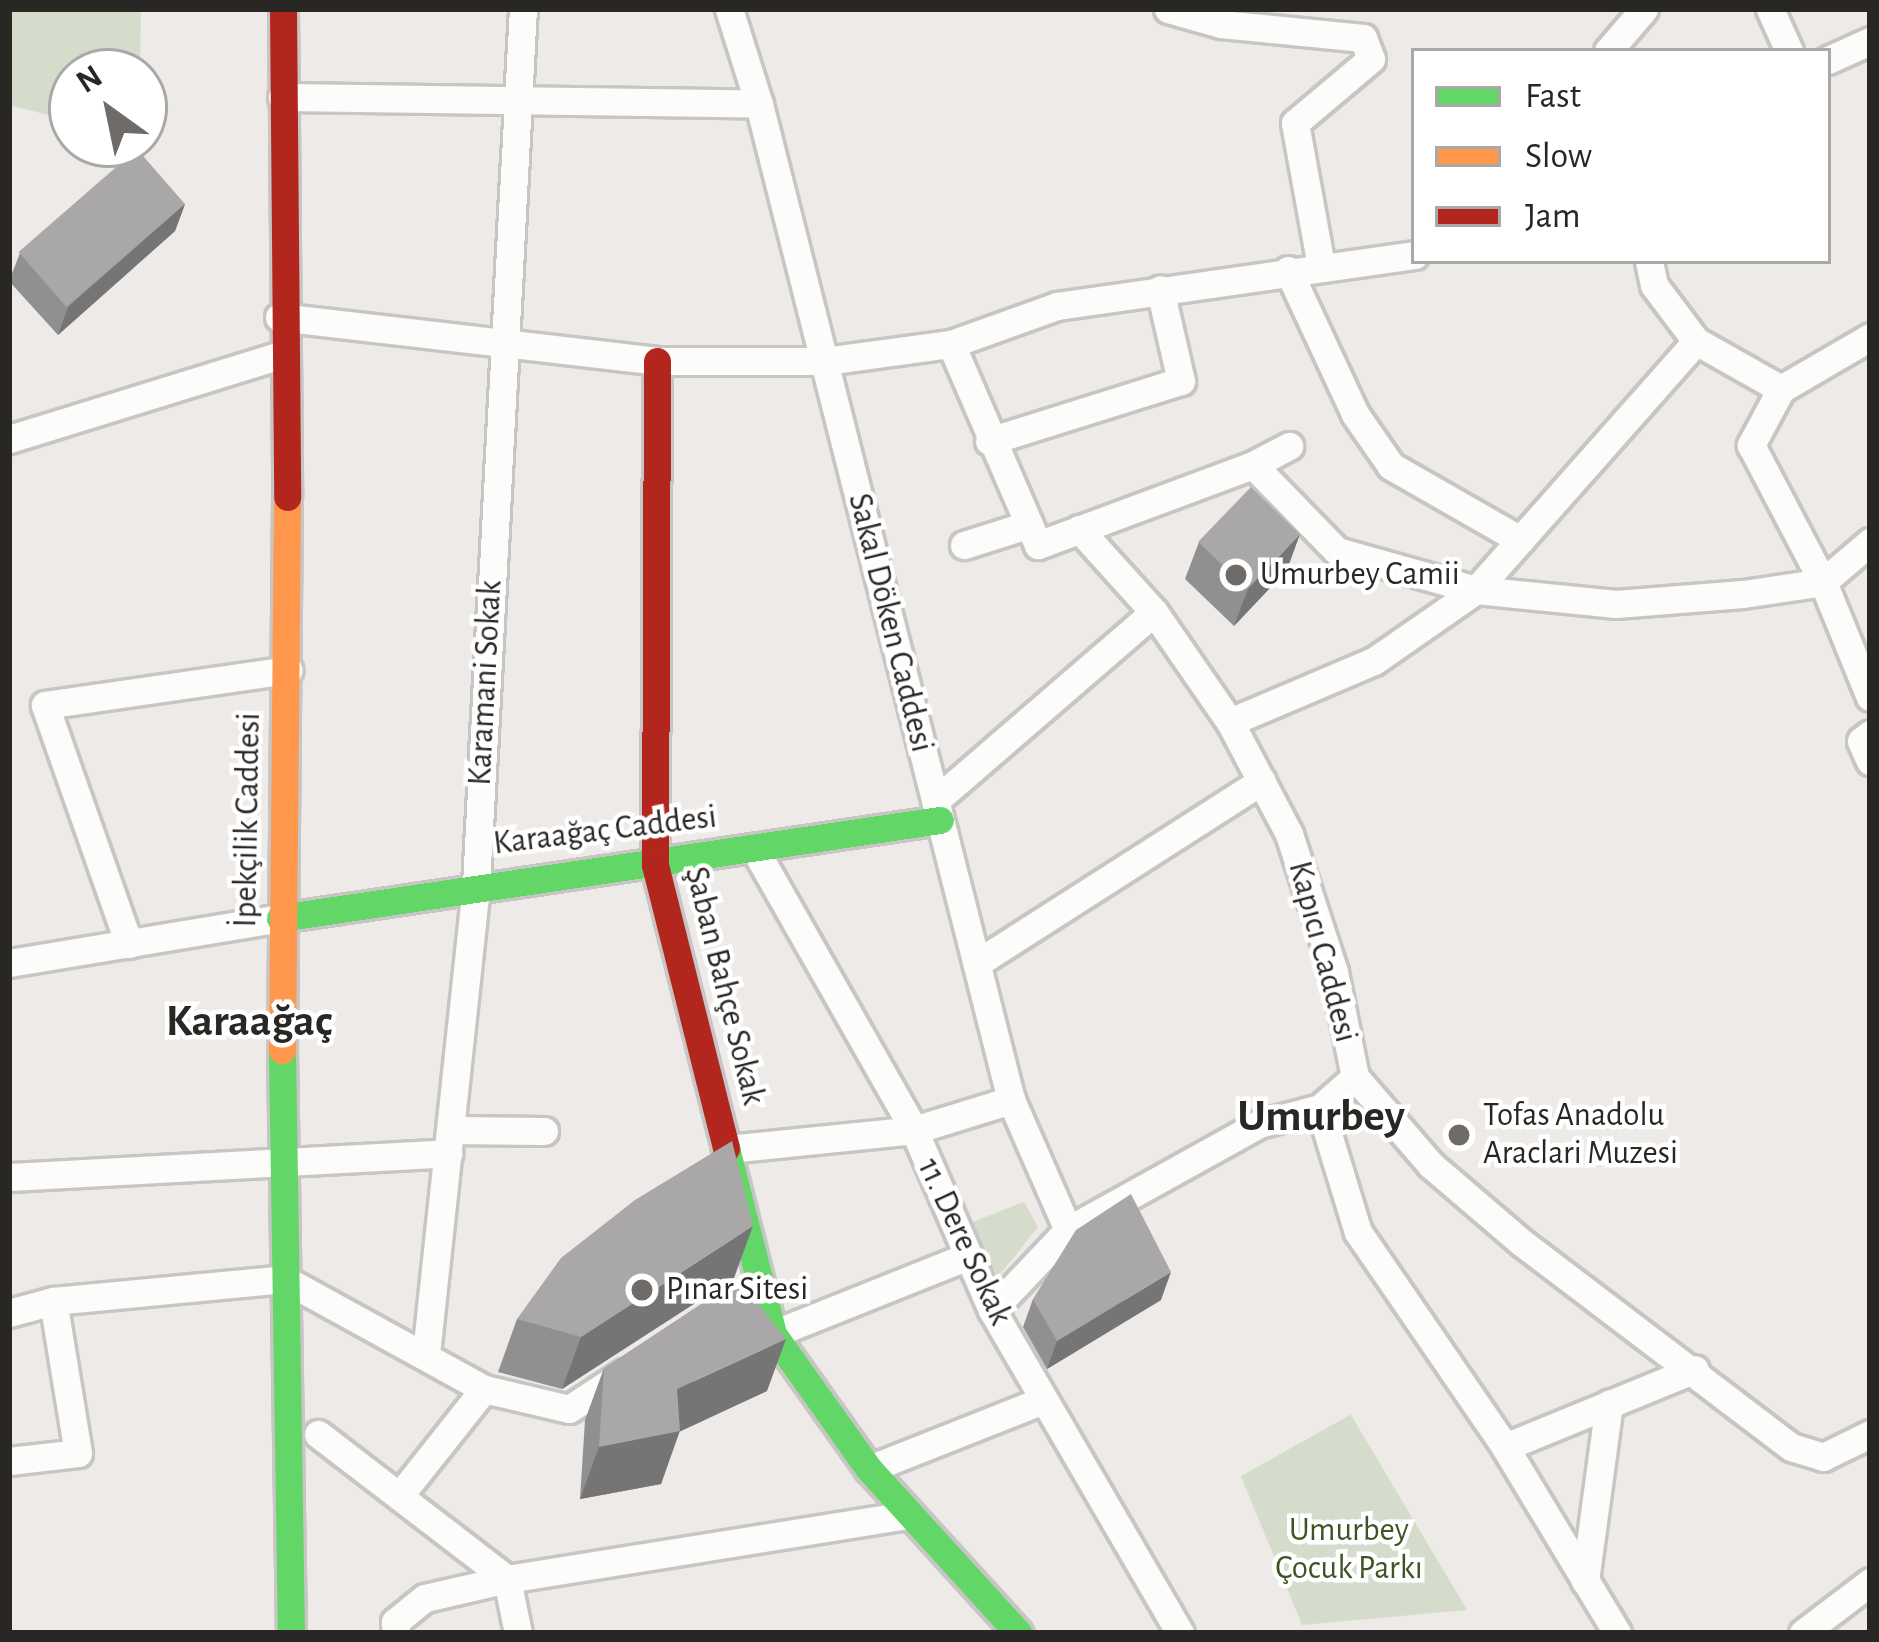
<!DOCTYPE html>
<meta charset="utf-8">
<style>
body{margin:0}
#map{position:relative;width:1879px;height:1642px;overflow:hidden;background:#edeae7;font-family:"Alegreya Sans",sans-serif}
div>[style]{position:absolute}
.green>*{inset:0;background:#d5dccc}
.roads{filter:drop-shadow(3px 0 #c8c6c4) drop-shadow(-3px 0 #c8c6c4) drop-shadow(0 3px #c8c6c4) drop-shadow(0 -3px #c8c6c4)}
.street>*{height:27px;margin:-13.5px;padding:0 13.5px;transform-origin:13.5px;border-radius:13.5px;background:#fcfcfb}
.fast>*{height:27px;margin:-13.5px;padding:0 13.5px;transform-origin:13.5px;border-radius:13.5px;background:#63d668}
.slow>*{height:27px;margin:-13.5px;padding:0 13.5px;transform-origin:13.5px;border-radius:13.5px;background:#ff974d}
.jam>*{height:27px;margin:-13.5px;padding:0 13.5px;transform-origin:13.5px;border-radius:13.5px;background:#b3261e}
.wall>*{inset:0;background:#919090}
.shaded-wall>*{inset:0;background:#767575}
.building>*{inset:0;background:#a9a7a7;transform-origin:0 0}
.dots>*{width:33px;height:33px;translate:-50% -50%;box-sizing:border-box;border:6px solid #fff;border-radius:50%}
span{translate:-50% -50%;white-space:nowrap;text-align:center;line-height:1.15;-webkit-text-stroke:9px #fff;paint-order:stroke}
.poi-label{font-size:33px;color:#292724}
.left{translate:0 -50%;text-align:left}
.street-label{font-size:33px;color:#292724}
.park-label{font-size:33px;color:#3d5425}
.district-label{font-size:45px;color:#292724;font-weight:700}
.frame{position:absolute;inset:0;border:12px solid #292724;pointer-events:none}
.legend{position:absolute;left:1411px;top:48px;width:420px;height:216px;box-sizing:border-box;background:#fff;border:3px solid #a9a9a7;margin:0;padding:15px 21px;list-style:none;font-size:36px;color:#292724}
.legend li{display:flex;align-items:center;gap:24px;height:60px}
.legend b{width:60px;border:3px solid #a9a9a7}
.north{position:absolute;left:48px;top:48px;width:120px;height:120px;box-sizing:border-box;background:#fff;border:3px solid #a9a9a7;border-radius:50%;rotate:327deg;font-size:33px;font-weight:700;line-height:48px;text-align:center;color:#292724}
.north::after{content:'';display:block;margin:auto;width:42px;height:54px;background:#6e6b68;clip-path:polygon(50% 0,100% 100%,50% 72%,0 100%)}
</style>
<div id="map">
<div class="green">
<div style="clip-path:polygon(9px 9px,141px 9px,140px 72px,72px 72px,72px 121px,9px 105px)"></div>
<div style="clip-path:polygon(1024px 1202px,1038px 1227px,998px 1277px,970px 1223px)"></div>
<div style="clip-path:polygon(1350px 1415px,1351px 1415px,1467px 1610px,1302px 1625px,1241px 1476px)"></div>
</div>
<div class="roads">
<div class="street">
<div style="left:729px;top:9px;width:100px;rotate:72.5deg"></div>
<div style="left:759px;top:104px;width:1027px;rotate:75.8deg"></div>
<div style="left:1011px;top:1100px;width:142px;rotate:66.3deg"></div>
<div style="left:1168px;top:9px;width:55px;rotate:15.8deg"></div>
<div style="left:1221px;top:24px;width:143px;rotate:5.6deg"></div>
<div style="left:1363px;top:38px;width:22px;rotate:69deg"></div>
<div style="left:1371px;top:59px;width:99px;rotate:139.9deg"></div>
<div style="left:1295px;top:123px;width:145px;rotate:79.7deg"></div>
<div style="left:1770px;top:9px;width:46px;rotate:65.7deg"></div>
<div style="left:1608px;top:51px;width:55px;rotate:-49.4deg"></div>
<div style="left:1828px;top:60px;width:46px;rotate:-24.3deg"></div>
<div style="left:282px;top:97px;width:477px;rotate:0.8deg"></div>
<div style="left:1288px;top:270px;width:159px;rotate:65deg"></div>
<div style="left:1355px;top:414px;width:63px;rotate:55.3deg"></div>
<div style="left:1391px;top:466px;width:149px;rotate:29.8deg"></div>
<div style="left:279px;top:317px;width:381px;rotate:6.6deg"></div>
<div style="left:657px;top:361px;width:168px"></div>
<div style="left:825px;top:361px;width:127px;rotate:-7.7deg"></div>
<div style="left:951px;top:344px;width:113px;rotate:-19.7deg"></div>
<div style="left:1057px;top:306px;width:361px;rotate:-8.1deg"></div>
<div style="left:1696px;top:341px;width:98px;rotate:29.5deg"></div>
<div style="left:1781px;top:389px;width:103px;rotate:-30.3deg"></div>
<div style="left:951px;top:344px;width:219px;rotate:66.6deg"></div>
<div style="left:1038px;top:545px;width:229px;rotate:-20.4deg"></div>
<div style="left:1253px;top:465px;width:120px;rotate:45.7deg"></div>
<div style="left:1337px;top:551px;width:144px;rotate:15.7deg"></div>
<div style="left:1476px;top:590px;width:141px;rotate:5.7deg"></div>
<div style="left:1616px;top:604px;width:127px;rotate:-4.5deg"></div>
<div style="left:1743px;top:594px;width:81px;rotate:-8.5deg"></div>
<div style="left:1823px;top:582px;width:62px;rotate:-40.4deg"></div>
<div style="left:1781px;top:389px;width:64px;rotate:118.2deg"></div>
<div style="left:1751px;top:445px;width:155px;rotate:62.3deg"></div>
<div style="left:1823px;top:582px;width:124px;rotate:67.8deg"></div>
<div style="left:9px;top:439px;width:284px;rotate:-17.2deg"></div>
<div style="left:989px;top:441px;width:201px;rotate:-17.4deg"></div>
<div style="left:1181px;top:381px;width:94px;rotate:-102.9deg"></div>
<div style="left:1253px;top:465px;width:41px;rotate:-27.8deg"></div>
<div style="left:1079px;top:529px;width:112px;rotate:47.9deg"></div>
<div style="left:1154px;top:612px;width:134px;rotate:55.4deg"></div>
<div style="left:1230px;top:722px;width:127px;rotate:62.2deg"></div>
<div style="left:1289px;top:834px;width:145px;rotate:71.9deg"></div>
<div style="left:1334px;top:972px;width:107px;rotate:78.7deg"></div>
<div style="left:1355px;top:1077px;width:47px;rotate:138.5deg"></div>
<div style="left:1320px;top:1108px;width:130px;rotate:73deg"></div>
<div style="left:1358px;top:1232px;width:260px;rotate:55.6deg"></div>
<div style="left:1505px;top:1447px;width:217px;rotate:58.9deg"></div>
<div style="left:964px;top:545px;width:63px;rotate:-17.6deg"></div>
<div style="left:1230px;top:722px;width:156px;rotate:-23deg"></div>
<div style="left:1374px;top:661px;width:124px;rotate:-34.8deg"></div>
<div style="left:1476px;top:590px;width:332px;rotate:-48.5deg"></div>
<div style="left:1696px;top:341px;width:70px;rotate:-126.9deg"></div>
<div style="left:1654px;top:285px;width:25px;rotate:-102deg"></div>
<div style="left:1870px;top:734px;width:11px;rotate:142deg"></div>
<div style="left:1861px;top:741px;width:22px;rotate:66deg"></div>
<div style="left:935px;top:801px;width:289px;rotate:-40.8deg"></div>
<div style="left:754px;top:848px;width:324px;rotate:60.4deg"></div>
<div style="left:914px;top:1130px;width:196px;rotate:66.6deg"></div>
<div style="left:992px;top:1310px;width:374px;rotate:59.8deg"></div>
<div style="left:129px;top:944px;width:253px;rotate:-109.4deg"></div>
<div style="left:45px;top:705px;width:246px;rotate:-8.2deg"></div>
<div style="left:9px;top:963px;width:275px;rotate:-9.4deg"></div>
<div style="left:977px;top:963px;width:338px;rotate:-32.6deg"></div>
<div style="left:1355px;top:1077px;width:116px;rotate:49.2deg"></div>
<div style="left:1431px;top:1165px;width:118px;rotate:40.5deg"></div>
<div style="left:1521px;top:1242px;width:339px;rotate:37.2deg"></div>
<div style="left:1791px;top:1447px;width:34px;rotate:17deg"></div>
<div style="left:1823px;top:1457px;width:52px;rotate:-26.1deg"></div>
<div style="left:451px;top:1130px;width:93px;rotate:0.6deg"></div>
<div style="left:728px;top:1149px;width:187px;rotate:-5.8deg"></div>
<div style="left:914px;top:1130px;width:102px;rotate:-17.2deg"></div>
<div style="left:9px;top:1177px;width:440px;rotate:-3.1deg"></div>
<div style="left:992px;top:1310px;width:110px;rotate:-46.5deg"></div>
<div style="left:1068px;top:1230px;width:218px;rotate:-29deg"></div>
<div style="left:1259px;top:1124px;width:63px;rotate:-14.7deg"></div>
<div style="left:9px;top:1313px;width:46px;rotate:-15.3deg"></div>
<div style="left:53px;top:1301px;width:232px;rotate:-5.4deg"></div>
<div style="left:284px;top:1279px;width:228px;rotate:28.8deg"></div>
<div style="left:484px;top:1389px;width:87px;rotate:13.2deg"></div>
<div style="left:569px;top:1409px;width:66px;rotate:-33.2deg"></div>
<div style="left:773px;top:1334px;width:208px;rotate:-21.8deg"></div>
<div style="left:426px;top:1354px;width:473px;rotate:-83.9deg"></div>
<div style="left:476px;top:884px;width:876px;rotate:-86.93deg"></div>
<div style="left:318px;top:1434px;width:238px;rotate:37.5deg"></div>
<div style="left:507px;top:1579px;width:405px;rotate:-9.1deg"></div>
<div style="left:1505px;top:1447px;width:205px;rotate:-22.3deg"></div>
<div style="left:9px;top:1461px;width:69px;rotate:-6.6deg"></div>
<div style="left:78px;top:1453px;width:154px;rotate:-99.3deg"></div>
<div style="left:869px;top:1469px;width:187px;rotate:-21.6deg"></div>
<div style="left:400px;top:1495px;width:135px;rotate:-51.6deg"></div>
<div style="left:1585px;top:1581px;width:179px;rotate:-82.3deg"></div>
<div style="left:396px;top:1633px;width:11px;rotate:-95deg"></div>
<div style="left:395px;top:1622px;width:38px;rotate:-39deg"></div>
<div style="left:425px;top:1598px;width:84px;rotate:-13deg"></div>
<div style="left:507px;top:1579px;width:55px;rotate:78.5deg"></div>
<div style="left:1803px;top:1633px;width:84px;rotate:-37.3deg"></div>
</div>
<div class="fast">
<div style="left:280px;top:918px;width:667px;rotate:-8.45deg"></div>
<div style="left:282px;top:1050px;width:583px;rotate:89.12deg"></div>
<div style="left:726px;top:1148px;width:192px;rotate:75.8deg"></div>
<div style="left:773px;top:1334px;width:166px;rotate:54.6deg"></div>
<div style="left:869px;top:1469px;width:222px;rotate:47.7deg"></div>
</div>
<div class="slow">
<div style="left:282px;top:1050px;width:553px;rotate:-89.48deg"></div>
</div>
<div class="jam">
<div style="left:283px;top:9px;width:488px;rotate:89.5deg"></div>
<div style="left:657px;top:361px;width:504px;rotate:90.23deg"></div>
<div style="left:655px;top:865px;width:292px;rotate:75.9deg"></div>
</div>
</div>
<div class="wall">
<div style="clip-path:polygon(185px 204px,175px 231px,58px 335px,9px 281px,20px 253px)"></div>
<div style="clip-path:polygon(1199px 542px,1287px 570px,1234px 626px,1185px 579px)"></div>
<div style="clip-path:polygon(734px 1278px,562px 1389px,498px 1372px,517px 1319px)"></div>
<div style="clip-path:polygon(1033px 1299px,1161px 1300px,1047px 1369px,1023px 1327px)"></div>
<div style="clip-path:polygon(604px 1368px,767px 1391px,680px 1431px,661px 1484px,580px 1499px,585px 1420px)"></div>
</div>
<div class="shaded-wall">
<div style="clip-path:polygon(185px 204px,175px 231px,58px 335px,68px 307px)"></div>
<div style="clip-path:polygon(1300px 534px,1287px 570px,1234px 626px,1248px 589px)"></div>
<div style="clip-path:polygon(753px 1226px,734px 1278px,562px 1389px,581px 1337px)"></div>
<div style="clip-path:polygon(1171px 1272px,1161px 1300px,1047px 1369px,1057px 1341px)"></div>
<div style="clip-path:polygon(786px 1339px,767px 1391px,679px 1432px,661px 1484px,580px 1499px,599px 1447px,677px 1389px)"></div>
</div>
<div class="building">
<div style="left:137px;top:149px;width:73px;height:157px;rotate:49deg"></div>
<div style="left:1251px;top:487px;width:68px;height:76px;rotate:44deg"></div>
<div style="clip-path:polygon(732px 1141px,753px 1226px,581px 1337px,517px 1319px,561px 1258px,635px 1200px)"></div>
<div style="clip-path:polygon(1131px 1194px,1171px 1272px,1057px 1341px,1033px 1299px,1076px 1230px)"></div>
<div style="clip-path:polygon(739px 1279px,786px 1339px,677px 1389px,680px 1431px,599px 1447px,604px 1368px)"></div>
</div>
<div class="dots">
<div style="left:1236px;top:575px;background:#6e6b68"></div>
<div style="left:1459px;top:1135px;background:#6e6b68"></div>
<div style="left:642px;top:1290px;background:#6e6b68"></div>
</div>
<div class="poi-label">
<span class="left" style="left:1260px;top:575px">Umurbey Camii</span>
<span class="left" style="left:1483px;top:1135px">Tofas Anadolu<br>Araclari Muzesi</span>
<span class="left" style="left:666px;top:1290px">Pınar Sitesi</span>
</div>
<div class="street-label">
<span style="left:890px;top:623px;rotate:76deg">Sakal Döken Caddesi</span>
<span style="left:486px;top:683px;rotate:-87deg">Karamani Sokak</span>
<span style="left:248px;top:820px;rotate:-89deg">İpekçilik Caddesi</span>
<span style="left:605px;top:831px;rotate:-7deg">Karaağaç Caddesi</span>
<span style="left:1322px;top:952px;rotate:75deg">Kapıcı Caddesi</span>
<span style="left:724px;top:986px;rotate:76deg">Şaban Bahçe Sokak</span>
<span style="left:964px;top:1242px;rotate:65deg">11. Dere Sokak</span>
</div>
<div class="park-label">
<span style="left:1349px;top:1550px">Umurbey<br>Çocuk Parkı</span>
</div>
<div class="district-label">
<span style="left:249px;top:1022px">Karaağaç</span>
<span style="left:1321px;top:1117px">Umurbey</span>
</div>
<div class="frame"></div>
<ul class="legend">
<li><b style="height:15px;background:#63d668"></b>Fast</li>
<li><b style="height:15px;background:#ff974d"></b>Slow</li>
<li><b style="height:15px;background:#b3261e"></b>Jam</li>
</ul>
<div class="north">N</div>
</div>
